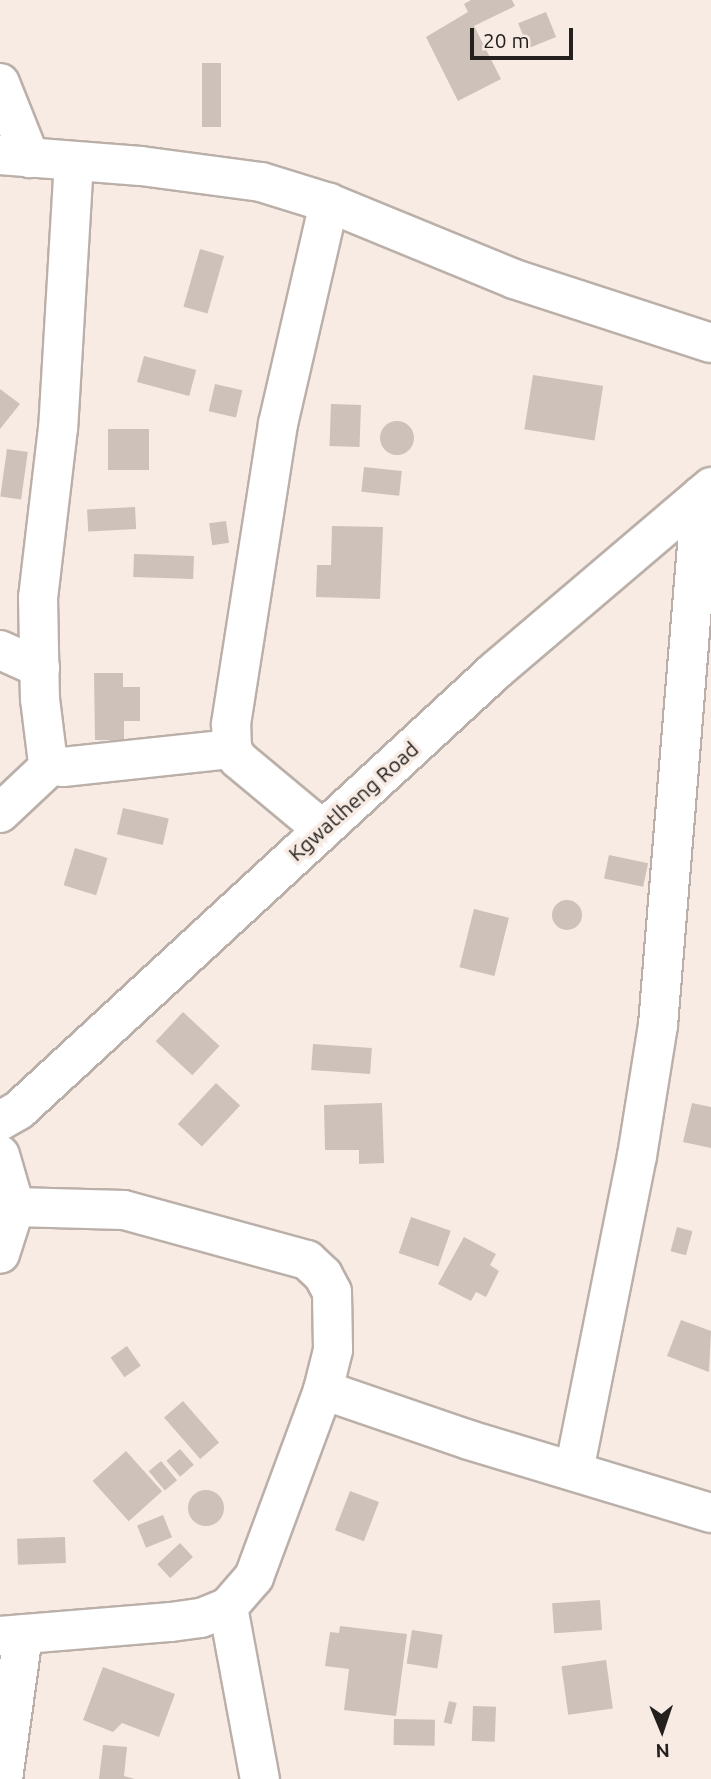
<!DOCTYPE html>
<style>
body{margin:0}
#map{position:relative;width:711px;height:1779px;overflow:hidden;background:#f7ebe4;font-family:Ubuntu,sans-serif}
div>[style]{position:absolute}
.building>*{inset:0;background:#cdc1ba;transform-origin:0 0}
.round{border-radius:50%}
.roads{filter:drop-shadow(2px 0 #bbb0a9) drop-shadow(-2px 0 #bbb0a9) drop-shadow(0 2px #bbb0a9) drop-shadow(0 -2px #bbb0a9)}
.minor>*{height:38px;margin:-19px;padding:0 19px;transform-origin:19px;border-radius:19px;background:#fff}
span{translate:-50% -50%;white-space:nowrap;text-align:center;line-height:1.15;-webkit-text-stroke:7px #f7ebe4;paint-order:stroke}
.street-label{font-size:21px;color:#24201d}
.north{position:absolute;left:627px;top:1695px;width:70px;height:70px;-webkit-text-stroke:5px #f7ebe4;paint-order:stroke;rotate:178deg;font-size:19px;font-weight:700;line-height:28px;text-align:center;color:#24201d}
.north::after{content:'';display:block;margin:auto;width:24px;height:32px;background:#24201d;clip-path:polygon(50% 0,100% 100%,50% 72%,0 100%)}
.scale{position:absolute;left:470px;top:28px;width:103px;height:32px;box-sizing:border-box;border:4px solid #24201d;border-top:0;padding-left:9px;font-size:21px;line-height:24px;white-space:nowrap;color:#24201d;-webkit-text-stroke:5px #f7ebe4;paint-order:stroke}
</style>
<div id="map">
<div class="building">
<div style="clip-path:polygon(471px 0,512px 0,515px 6px,474px 26px,501px 79px,458px 101px,426px 37px,468px 12px,464px 4px)"></div>
<div style="left:546px;top:12px;width:27px;height:30px;rotate:68deg"></div>
<div style="left:202px;top:63px;width:19px;height:64px"></div>
<div style="left:200px;top:249px;width:25px;height:60px;rotate:16deg"></div>
<div style="left:144px;top:356px;width:54px;height:27px;rotate:15deg"></div>
<div style="left:533px;top:375px;width:71px;height:55px;rotate:9deg"></div>
<div style="left:215px;top:384px;width:28px;height:28px;rotate:13deg"></div>
<div style="clip-path:polygon(0 389px,20px 404px,0 429px)"></div>
<div style="left:331px;top:404px;width:30px;height:42px;rotate:2deg"></div>
<div class="round" style="left:380px;top:421px;width:34px;height:34px"></div>
<div style="left:108px;top:429px;width:41px;height:41px"></div>
<div style="left:7px;top:449px;width:21px;height:48px;rotate:8deg"></div>
<div style="left:364px;top:467px;width:38px;height:25px;rotate:6deg"></div>
<div style="left:135px;top:507px;width:22px;height:48px;rotate:87deg"></div>
<div style="left:226px;top:521px;width:22px;height:17px;rotate:82deg"></div>
<div style="clip-path:polygon(332px 526px,383px 527px,380px 599px,316px 597px,317px 565px,331px 565px)"></div>
<div style="left:134px;top:554px;width:60px;height:23px;rotate:2deg"></div>
<div style="clip-path:polygon(94px 673px,123px 673px,123px 687px,140px 687px,140px 721px,124px 721px,124px 740px,95px 740px)"></div>
<div style="left:123px;top:808px;width:47px;height:27px;rotate:13deg"></div>
<div style="left:75px;top:848px;width:34px;height:39px;rotate:17deg"></div>
<div style="left:609px;top:855px;width:40px;height:24px;rotate:12deg"></div>
<div class="round" style="left:552px;top:900px;width:30px;height:30px"></div>
<div style="left:474px;top:909px;width:36px;height:60px;rotate:14deg"></div>
<div style="left:183px;top:1012px;width:50px;height:40px;rotate:43deg"></div>
<div style="left:313px;top:1044px;width:59px;height:26px;rotate:4deg"></div>
<div style="left:216px;top:1083px;width:33px;height:56px;rotate:43deg"></div>
<div style="clip-path:polygon(382px 1103px,384px 1163px,359px 1164px,359px 1150px,325px 1150px,324px 1105px)"></div>
<div style="clip-path:polygon(692px 1103px,711px 1107px,711px 1148px,683px 1142px)"></div>
<div style="left:411px;top:1217px;width:42px;height:38px;rotate:19deg"></div>
<div style="left:677px;top:1227px;width:16px;height:25px;rotate:15deg"></div>
<div style="clip-path:polygon(464px 1237px,496px 1254px,490px 1265px,499px 1271px,486px 1297px,476px 1292px,471px 1301px,438px 1284px)"></div>
<div style="clip-path:polygon(681px 1320px,711px 1331px,709px 1372px,667px 1356px)"></div>
<div style="left:127px;top:1346px;width:24px;height:20px;rotate:55deg"></div>
<div style="left:183px;top:1401px;width:55px;height:25px;rotate:49deg"></div>
<div style="left:180px;top:1449px;width:21px;height:18px;rotate:49deg"></div>
<div style="left:126px;top:1451px;width:54px;height:45px;rotate:48deg"></div>
<div style="left:161px;top:1461px;width:25px;height:16px;rotate:50deg"></div>
<div class="round" style="left:188px;top:1490px;width:36px;height:36px"></div>
<div style="left:350px;top:1491px;width:31px;height:42px;rotate:21deg"></div>
<div style="left:163px;top:1515px;width:24px;height:28px;rotate:68deg"></div>
<div style="left:65px;top:1537px;width:26px;height:48px;rotate:88deg"></div>
<div style="left:180px;top:1543px;width:19px;height:31px;rotate:47deg"></div>
<div style="left:600px;top:1600px;width:30px;height:48px;rotate:86deg"></div>
<div style="clip-path:polygon(340px 1626px,407px 1634px,396px 1716px,344px 1710px,349px 1669px,325px 1666px,330px 1632px,339px 1633px)"></div>
<div style="left:412px;top:1630px;width:31px;height:34px;rotate:9deg"></div>
<div style="left:606px;top:1660px;width:49px;height:45px;rotate:82deg"></div>
<div style="clip-path:polygon(103px 1667px,175px 1694px,159px 1737px,122px 1723px,113px 1732px,83px 1720px)"></div>
<div style="left:449px;top:1701px;width:8px;height:22px;rotate:14deg"></div>
<div style="left:473px;top:1706px;width:23px;height:35px;rotate:2deg"></div>
<div style="left:394px;top:1719px;width:41px;height:26px;rotate:1deg"></div>
<div style="clip-path:polygon(103px 1745px,127px 1747px,124px 1776px,135px 1779px,99px 1779px)"></div>
</div>
<div class="roads">
<div class="minor">
<div style="left:0;top:83px;width:81px;rotate:68.2deg"></div>
<div style="left:0;top:155px;width:141px;rotate:4.5deg"></div>
<div style="left:141px;top:166px;width:121px;rotate:7.6deg"></div>
<div style="left:261px;top:182px;width:71px;rotate:17.2deg"></div>
<div style="left:329px;top:203px;width:200px;rotate:22.3deg"></div>
<div style="left:514px;top:279px;width:207px;rotate:18deg"></div>
<div style="left:74px;top:161px;width:267px;rotate:93.4deg"></div>
<div style="left:58px;top:428px;width:170px;rotate:96.7deg"></div>
<div style="left:38px;top:597px;width:102px;rotate:88.9deg"></div>
<div style="left:40px;top:699px;width:56px;rotate:82.9deg"></div>
<div style="left:47px;top:755px;width:10px;rotate:61deg"></div>
<div style="left:52px;top:764px;width:11px;rotate:15deg"></div>
<div style="left:63px;top:767px;width:170px;rotate:-6.1deg"></div>
<div style="left:0;top:650px;width:44px;rotate:24.2deg"></div>
<div style="left:0;top:813px;width:71px;rotate:-43.3deg"></div>
<div style="left:322px;top:829px;width:109px;rotate:-140.2deg"></div>
<div style="left:238px;top:759px;width:12px;rotate:-121deg"></div>
<div style="left:232px;top:749px;width:25px;rotate:-92deg"></div>
<div style="left:231px;top:724px;width:304px;rotate:-81.1deg"></div>
<div style="left:278px;top:424px;width:227px;rotate:-77deg"></div>
<div style="left:0;top:1121px;width:22px;rotate:-30deg"></div>
<div style="left:19px;top:1110px;width:648px;rotate:-42.68deg"></div>
<div style="left:495px;top:671px;width:284px;rotate:-40.4deg"></div>
<div style="left:0;top:1155px;width:54px;rotate:73.9deg"></div>
<div style="left:15px;top:1207px;width:49px;rotate:107.7deg"></div>
<div style="left:15px;top:1207px;width:109px;rotate:1.6deg"></div>
<div style="left:124px;top:1210px;width:190px;rotate:15.3deg"></div>
<div style="left:307px;top:1260px;width:22px;rotate:43deg"></div>
<div style="left:323px;top:1275px;width:19px;rotate:62deg"></div>
<div style="left:332px;top:1292px;width:58px;rotate:89deg"></div>
<div style="left:333px;top:1350px;width:41px;rotate:104deg"></div>
<div style="left:323px;top:1390px;width:154px;rotate:18.9deg"></div>
<div style="left:469px;top:1440px;width:253px;rotate:16.8deg"></div>
<div style="left:574px;top:1471px;width:321px;rotate:-78.7deg"></div>
<div style="left:637px;top:1156px;width:133px;rotate:-80.9deg"></div>
<div style="left:658px;top:1025px;width:531px;rotate:-85.35deg"></div>
<div style="left:228px;top:1607px;width:175px;rotate:79.5deg"></div>
<div style="left:0;top:1636px;width:172px;rotate:-4.7deg"></div>
<div style="left:171px;top:1622px;width:30px;rotate:-8deg"></div>
<div style="left:201px;top:1618px;width:29px;rotate:-22deg"></div>
<div style="left:228px;top:1607px;width:40px;rotate:-49deg"></div>
<div style="left:254px;top:1577px;width:199px;rotate:-69.7deg"></div>
<div style="left:3px;top:1779px;width:146px;rotate:-82.1deg"></div>
</div>
</div>
<div class="street-label">
<span style="left:353px;top:801px;rotate:-42deg">Kgwatlheng Road</span>
</div>
<div class="north">N</div>
<div class="scale">20 m</div>
</div>
